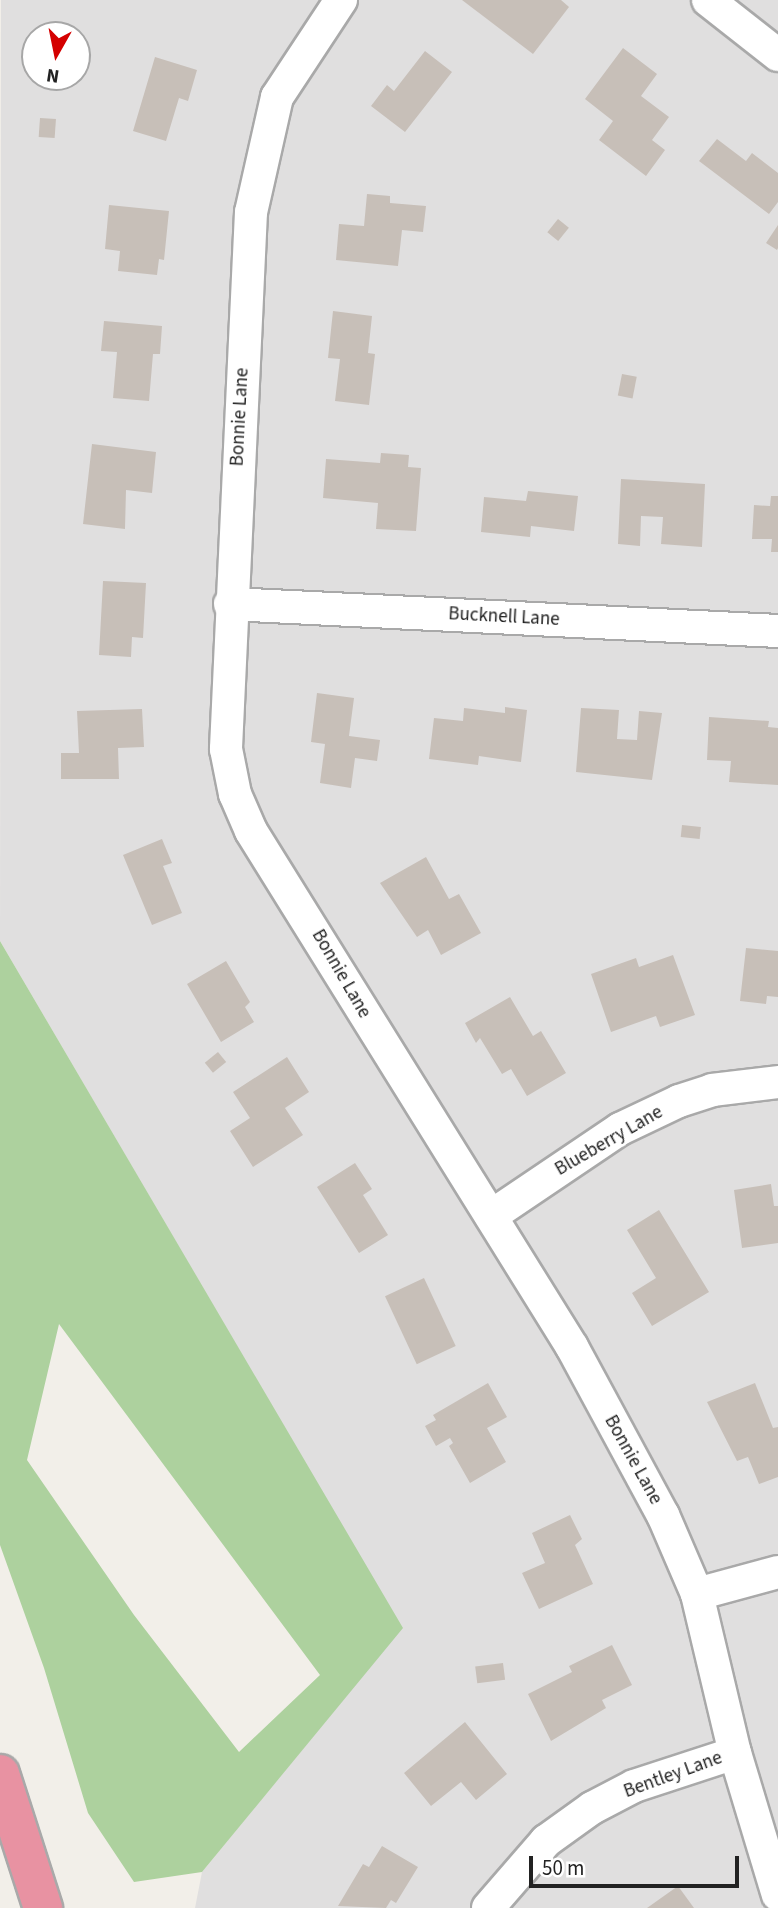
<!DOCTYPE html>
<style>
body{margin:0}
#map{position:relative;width:778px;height:1908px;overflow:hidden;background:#f2efe9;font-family:"Source Sans 3",sans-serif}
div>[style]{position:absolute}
.residential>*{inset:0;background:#e0dfdf}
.forest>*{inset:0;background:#add19e}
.building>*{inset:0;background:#c7bfb8;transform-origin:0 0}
.roads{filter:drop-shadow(2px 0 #a9a9a9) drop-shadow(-2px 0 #a9a9a9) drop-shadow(0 2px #a9a9a9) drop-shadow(0 -2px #a9a9a9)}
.street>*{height:32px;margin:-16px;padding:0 16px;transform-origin:16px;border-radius:16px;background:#fff}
.highway>*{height:38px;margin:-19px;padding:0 19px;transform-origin:19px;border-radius:19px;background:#e892a2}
span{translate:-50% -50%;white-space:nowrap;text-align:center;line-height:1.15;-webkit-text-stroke:5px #fff;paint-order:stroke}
.street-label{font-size:19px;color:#222}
.north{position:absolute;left:21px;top:21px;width:70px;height:70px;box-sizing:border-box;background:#fff;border:2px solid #a7a7a7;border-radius:50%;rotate:189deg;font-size:19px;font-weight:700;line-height:28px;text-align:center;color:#222}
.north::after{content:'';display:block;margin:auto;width:24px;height:32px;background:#d40000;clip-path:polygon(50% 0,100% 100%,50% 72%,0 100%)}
.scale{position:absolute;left:529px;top:1856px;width:210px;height:32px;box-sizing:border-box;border:4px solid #222;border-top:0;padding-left:9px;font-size:21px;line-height:24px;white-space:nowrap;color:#222;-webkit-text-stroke:5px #fff;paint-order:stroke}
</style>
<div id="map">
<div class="residential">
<div style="clip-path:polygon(evenodd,1px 0,778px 0,778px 1908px,195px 1908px,202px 1872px,402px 1628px,0 941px,1px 0,35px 35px,77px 35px,77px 77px,35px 77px,35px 35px)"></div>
</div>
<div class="forest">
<div style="clip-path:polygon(evenodd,0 941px,403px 1628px,202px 1872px,134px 1882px,88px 1813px,44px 1668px,0 1545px,0 941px,59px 1324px,320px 1675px,239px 1752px,134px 1615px,27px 1460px,59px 1324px)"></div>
</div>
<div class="building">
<div style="clip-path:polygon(462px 0,561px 0,569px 7px,533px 54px)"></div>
<div style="clip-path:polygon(623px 48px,657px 74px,641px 96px,669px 117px,652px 140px,665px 150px,646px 176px,599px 140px,613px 121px,585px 99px)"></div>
<div style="clip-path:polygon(425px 51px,452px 72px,405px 132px,371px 106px,387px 85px,394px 91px)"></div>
<div style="clip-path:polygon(155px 57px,197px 70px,188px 101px,179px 98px,166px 141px,133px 131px)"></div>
<div style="left:40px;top:118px;width:16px;height:19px;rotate:4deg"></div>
<div style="clip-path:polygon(717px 139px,746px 161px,752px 153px,778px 173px,778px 202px,769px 214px,699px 161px)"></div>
<div style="clip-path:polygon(367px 194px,390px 196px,390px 203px,426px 206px,423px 232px,402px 230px,398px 266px,336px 260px,339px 224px,364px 226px)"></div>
<div style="clip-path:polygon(109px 205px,169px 211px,164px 260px,159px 259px,157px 275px,118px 271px,120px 251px,105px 249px)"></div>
<div style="left:558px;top:219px;width:14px;height:17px;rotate:39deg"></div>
<div style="clip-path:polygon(778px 225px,778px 248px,777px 250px,766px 243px)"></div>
<div style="clip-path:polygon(333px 311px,372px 316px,368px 353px,375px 354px,369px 405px,335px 401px,340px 359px,328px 358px)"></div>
<div style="clip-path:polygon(104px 321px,162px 326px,160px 354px,153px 354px,149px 401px,113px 398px,117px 352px,101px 351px)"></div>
<div style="left:622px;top:374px;width:15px;height:22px;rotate:11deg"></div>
<div style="clip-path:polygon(92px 444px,156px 452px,152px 493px,126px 490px,125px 529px,83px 524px)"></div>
<div style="clip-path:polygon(381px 453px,409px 455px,408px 467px,421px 468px,416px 531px,376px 529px,378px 503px,323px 498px,326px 459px,380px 463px)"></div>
<div style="clip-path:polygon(621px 479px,705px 484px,702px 547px,661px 544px,663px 517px,641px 516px,640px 546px,618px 544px)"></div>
<div style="clip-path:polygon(528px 491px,578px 496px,574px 531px,531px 526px,530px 537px,481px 532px,484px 497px,526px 501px)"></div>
<div style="clip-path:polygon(771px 496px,778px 496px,778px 552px,771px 552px,772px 539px,752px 539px,754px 505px,770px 506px)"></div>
<div style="clip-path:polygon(103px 581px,146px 583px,143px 638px,132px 637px,131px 657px,99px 655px)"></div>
<div style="clip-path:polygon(317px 693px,354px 698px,349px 736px,380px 740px,377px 761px,355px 758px,351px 788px,320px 783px,325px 744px,311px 742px)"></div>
<div style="clip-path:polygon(505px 707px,527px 710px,521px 762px,479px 756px,478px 765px,429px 759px,434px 718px,463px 721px,464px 708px,505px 713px)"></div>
<div style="clip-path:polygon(581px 708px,619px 710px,617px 739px,637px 740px,639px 711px,662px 713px,652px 780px,576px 772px)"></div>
<div style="clip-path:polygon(142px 709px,144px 747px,118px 748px,119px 779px,61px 779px,61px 753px,79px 753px,77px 711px)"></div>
<div style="clip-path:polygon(709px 717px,769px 721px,768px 727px,778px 728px,778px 785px,729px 782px,731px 761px,707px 760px)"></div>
<div style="left:682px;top:825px;width:19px;height:12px;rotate:6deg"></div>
<div style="clip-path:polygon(162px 839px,172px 863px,163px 866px,182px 913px,152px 925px,123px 855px)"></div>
<div style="clip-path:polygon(426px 857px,449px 899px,459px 894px,481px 933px,441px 955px,428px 930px,417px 937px,380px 883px)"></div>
<div style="clip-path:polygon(746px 948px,778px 951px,778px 997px,767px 996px,766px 1004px,740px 1001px)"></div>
<div style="clip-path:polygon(673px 955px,695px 1015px,660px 1027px,656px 1016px,611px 1032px,591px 974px,636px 958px,639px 967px)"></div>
<div style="clip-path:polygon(226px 961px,250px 1002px,245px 1007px,254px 1022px,221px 1042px,187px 984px)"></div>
<div style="clip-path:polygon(510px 997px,533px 1036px,541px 1031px,566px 1073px,527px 1096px,511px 1069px,502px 1074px,480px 1038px,476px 1043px,465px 1023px)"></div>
<div style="left:218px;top:1052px;width:13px;height:17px;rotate:51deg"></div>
<div style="clip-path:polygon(287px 1057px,309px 1092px,285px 1108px,303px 1135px,253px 1167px,230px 1131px,250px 1118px,233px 1092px)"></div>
<div style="clip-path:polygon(355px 1163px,372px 1189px,363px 1195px,388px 1235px,359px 1253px,317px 1187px)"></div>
<div style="clip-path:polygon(771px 1184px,774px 1206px,778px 1206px,778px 1243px,742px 1248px,734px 1190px)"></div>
<div style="clip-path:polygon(659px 1210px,709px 1292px,652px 1326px,632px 1293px,656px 1278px,627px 1230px)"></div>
<div style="left:424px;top:1278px;width:75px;height:43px;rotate:65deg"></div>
<div style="clip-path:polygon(488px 1383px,507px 1417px,487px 1428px,506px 1462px,470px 1483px,449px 1446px,453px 1443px,450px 1438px,436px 1446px,425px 1426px,436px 1420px,433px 1415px)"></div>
<div style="clip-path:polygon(755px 1383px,773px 1428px,778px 1427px,778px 1477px,759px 1484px,748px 1457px,737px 1461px,707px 1402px)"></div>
<div style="clip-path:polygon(570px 1515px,582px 1539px,575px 1545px,593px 1584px,539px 1609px,522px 1573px,545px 1563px,532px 1533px)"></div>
<div style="clip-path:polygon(612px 1645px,632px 1685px,602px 1700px,606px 1708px,551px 1741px,528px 1694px,572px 1672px,569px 1666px)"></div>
<div style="left:503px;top:1663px;width:17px;height:28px;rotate:83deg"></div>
<div style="clip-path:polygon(465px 1722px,507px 1774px,476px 1800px,461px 1782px,431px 1806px,404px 1773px)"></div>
<div style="clip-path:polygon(382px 1846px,418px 1867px,396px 1903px,391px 1900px,386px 1908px,338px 1906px,363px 1864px,369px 1867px)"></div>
<div style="clip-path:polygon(678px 1886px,694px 1908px,647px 1908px)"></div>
</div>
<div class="roads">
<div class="street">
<div style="left:341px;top:0;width:116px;rotate:123.4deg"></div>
<div style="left:277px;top:97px;width:118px;rotate:102.7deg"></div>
<div style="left:251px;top:212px;width:538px;rotate:92.67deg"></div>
<div style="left:226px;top:749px;width:46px;rotate:78.7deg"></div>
<div style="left:235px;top:794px;width:40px;rotate:66.6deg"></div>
<div style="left:251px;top:831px;width:608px;rotate:58.11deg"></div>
<div style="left:572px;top:1347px;width:191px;rotate:61.6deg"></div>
<div style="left:663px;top:1515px;width:86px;rotate:66.7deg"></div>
<div style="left:697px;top:1594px;width:163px;rotate:76.6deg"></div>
<div style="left:735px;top:1753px;width:148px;rotate:73.2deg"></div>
<div style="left:708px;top:0;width:89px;rotate:38.2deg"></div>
<div style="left:230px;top:604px;width:549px;rotate:2.82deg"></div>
<div style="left:491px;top:1216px;width:156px;rotate:-34deg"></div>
<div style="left:620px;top:1129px;width:65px;rotate:-25.4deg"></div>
<div style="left:679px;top:1101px;width:35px;rotate:-18deg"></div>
<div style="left:712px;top:1090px;width:66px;rotate:-6.9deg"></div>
<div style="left:697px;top:1594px;width:84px;rotate:-15.2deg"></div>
<div style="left:488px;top:1908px;width:89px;rotate:-49.1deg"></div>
<div style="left:546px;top:1841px;width:57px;rotate:-35.7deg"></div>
<div style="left:592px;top:1808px;width:47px;rotate:-27.6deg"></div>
<div style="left:634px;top:1786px;width:106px;rotate:-18.1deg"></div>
</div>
<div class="highway">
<div style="left:0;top:1774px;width:141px;rotate:72.2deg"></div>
</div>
</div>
<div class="street-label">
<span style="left:240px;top:417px;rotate:-87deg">Bonnie Lane</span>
<span style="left:504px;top:617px;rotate:3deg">Bucknell Lane</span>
<span style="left:341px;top:974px;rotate:60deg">Bonnie Lane</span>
<span style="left:609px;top:1141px;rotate:-30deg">Blueberry Lane</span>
<span style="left:633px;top:1460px;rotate:61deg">Bonnie Lane</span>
<span style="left:673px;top:1775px;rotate:-20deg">Bentley Lane</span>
</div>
<div class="north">N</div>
<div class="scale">50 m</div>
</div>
